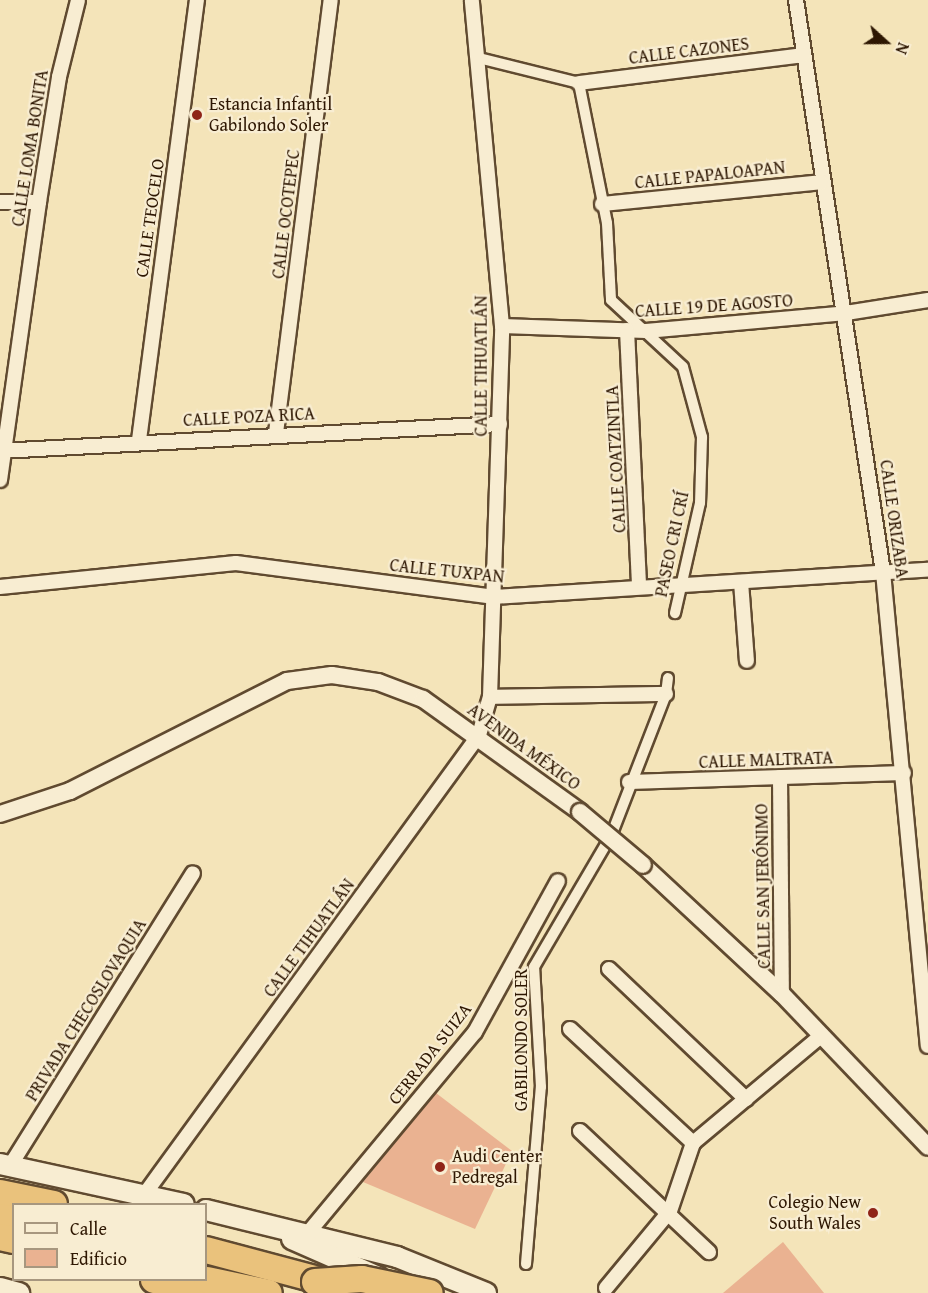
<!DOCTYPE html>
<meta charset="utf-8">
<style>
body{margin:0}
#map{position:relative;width:928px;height:1293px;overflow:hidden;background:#f4e4b9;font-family:"Gentium Book Plus",serif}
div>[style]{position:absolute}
.building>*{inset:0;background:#eab291}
.roads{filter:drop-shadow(2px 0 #604a30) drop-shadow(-2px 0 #604a30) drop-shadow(0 2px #604a30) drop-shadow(0 -2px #604a30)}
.pedestrian>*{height:10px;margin:-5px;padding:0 5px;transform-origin:5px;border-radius:5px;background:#f8edd2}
.minor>*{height:14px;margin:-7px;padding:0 7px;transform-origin:7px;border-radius:7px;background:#f8edd2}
.tertiary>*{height:16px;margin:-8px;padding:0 8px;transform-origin:8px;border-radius:8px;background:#f8edd2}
.secondary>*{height:20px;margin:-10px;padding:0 10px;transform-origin:10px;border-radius:10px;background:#f8edd2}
.motorway>*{height:26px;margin:-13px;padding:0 13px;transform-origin:13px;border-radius:13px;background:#eac27c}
.bridges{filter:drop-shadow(2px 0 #604a30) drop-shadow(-2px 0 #604a30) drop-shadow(0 2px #604a30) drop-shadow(0 -2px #604a30)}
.tertiary-bridge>*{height:16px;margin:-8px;padding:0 8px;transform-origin:8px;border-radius:8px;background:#f8edd2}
.motorway-bridge>*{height:26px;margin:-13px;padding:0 13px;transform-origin:13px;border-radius:13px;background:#eac27c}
.dots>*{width:16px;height:16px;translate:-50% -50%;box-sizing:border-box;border:3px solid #f8edd2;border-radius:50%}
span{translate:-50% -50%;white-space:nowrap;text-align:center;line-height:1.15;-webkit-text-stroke:4.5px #f8edd2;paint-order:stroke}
.street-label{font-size:18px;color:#2e1702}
.poi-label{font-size:18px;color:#2e1702}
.left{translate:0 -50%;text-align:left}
.right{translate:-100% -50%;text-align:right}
.legend{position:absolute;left:12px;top:1203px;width:195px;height:78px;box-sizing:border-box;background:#f8edd2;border:2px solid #a7977f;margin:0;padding:8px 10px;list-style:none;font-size:18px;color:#2e1702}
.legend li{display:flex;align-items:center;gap:12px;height:30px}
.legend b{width:30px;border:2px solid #a7977f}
.north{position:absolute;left:856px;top:12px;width:60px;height:60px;-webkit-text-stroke:4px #f8edd2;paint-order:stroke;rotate:111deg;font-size:16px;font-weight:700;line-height:24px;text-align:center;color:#2e1702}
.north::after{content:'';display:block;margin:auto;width:21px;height:27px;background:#2e1702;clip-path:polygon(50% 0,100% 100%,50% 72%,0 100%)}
</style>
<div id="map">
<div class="building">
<div style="clip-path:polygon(436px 1093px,512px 1151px,475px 1229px,363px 1182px)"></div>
<div style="clip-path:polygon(783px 1242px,824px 1293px,723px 1293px)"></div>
</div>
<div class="roads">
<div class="pedestrian">
<div style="left:479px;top:58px;width:103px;rotate:14deg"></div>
<div style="left:579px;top:83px;width:143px;rotate:78.7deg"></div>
<div style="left:607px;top:223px;width:77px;rotate:87deg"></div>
<div style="left:611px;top:300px;width:98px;rotate:42.9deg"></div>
<div style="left:683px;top:367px;width:73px;rotate:74.8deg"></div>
<div style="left:702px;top:437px;width:66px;rotate:91.7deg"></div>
<div style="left:700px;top:503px;width:113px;rotate:102.8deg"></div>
<div style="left:526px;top:1264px;width:178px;rotate:-85.2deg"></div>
<div style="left:541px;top:1087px;width:120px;rotate:-93.3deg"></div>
<div style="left:534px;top:967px;width:152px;rotate:-59.6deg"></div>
<div style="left:611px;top:836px;width:152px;rotate:-68.8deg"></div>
<div style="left:666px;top:694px;width:16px;rotate:-83deg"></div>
</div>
<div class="minor">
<div style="left:796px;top:0;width:579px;rotate:81.35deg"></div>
<div style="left:883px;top:572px;width:476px;rotate:84.6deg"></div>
<div style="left:579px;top:83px;width:226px;rotate:-7.1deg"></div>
<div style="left:0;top:202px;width:39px"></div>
<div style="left:602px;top:204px;width:220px;rotate:-5.7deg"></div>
<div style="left:502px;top:326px;width:144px;rotate:2deg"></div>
<div style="left:646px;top:331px;width:201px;rotate:-5.1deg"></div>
<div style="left:846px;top:313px;width:83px;rotate:-9deg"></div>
<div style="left:627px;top:330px;width:257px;rotate:87.3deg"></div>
<div style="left:276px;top:433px;width:436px;rotate:-82.8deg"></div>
<div style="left:139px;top:440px;width:444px;rotate:-82.5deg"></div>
<div style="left:0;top:451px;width:501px;rotate:-3.09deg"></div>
<div style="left:0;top:480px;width:281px;rotate:-82deg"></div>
<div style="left:39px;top:202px;width:127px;rotate:-80.9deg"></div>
<div style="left:59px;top:77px;width:79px;rotate:-76.1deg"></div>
<div style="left:741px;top:582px;width:79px;rotate:85.7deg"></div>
<div style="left:0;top:587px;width:237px;rotate:-5.8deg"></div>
<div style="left:236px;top:563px;width:259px;rotate:7.5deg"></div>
<div style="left:493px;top:597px;width:436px;rotate:-3.6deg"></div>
<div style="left:490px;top:697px;width:176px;rotate:-1deg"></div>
<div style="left:780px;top:777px;width:217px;rotate:89.5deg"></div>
<div style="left:629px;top:782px;width:275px;rotate:-1.9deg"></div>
<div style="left:609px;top:969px;width:189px;rotate:43.5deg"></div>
<div style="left:570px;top:1029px;width:168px;rotate:42.8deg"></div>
<div style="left:580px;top:1131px;width:177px;rotate:43.2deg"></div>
<div style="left:10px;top:1166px;width:345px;rotate:-58deg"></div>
<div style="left:144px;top:1195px;width:569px;rotate:-53.94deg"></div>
<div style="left:479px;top:735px;width:40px;rotate:-74deg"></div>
<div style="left:490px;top:697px;width:371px;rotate:-88.1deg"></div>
<div style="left:502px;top:326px;width:327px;rotate:-95.3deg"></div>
<div style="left:308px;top:1233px;width:261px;rotate:-50.3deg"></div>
<div style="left:475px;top:1032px;width:172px;rotate:-61.2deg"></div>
<div style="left:606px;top:1288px;width:100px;rotate:-50.3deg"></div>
<div style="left:670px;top:1211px;width:72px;rotate:-71.3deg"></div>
<div style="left:693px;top:1143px;width:168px;rotate:-39.9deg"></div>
</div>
<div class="tertiary">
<div style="left:0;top:814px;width:74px;rotate:-18.2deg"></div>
<div style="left:70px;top:791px;width:243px;rotate:-26.9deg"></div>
<div style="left:287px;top:681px;width:45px;rotate:-7.6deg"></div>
<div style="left:332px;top:675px;width:47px;rotate:8.7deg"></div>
<div style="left:378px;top:682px;width:48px;rotate:20.7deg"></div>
<div style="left:423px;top:699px;width:193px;rotate:35.7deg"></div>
<div style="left:643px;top:865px;width:190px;rotate:42.9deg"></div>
<div style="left:782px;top:994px;width:211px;rotate:46.3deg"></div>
</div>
<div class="secondary">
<div style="left:0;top:1164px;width:188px;rotate:12.3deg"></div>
<div style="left:206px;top:1210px;width:197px;rotate:13.8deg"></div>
<div style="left:397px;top:1257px;width:96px;rotate:22deg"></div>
<div style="left:292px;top:1239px;width:94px;rotate:23.8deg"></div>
<div style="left:0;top:1288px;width:20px;rotate:15deg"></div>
</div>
<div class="motorway">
<div style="left:0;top:1193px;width:55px;rotate:11.5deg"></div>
<div style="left:0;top:1217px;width:14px;rotate:12deg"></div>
<div style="left:0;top:1237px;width:14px;rotate:12deg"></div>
<div style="left:206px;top:1250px;width:137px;rotate:14.9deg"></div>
<div style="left:154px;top:1280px;width:71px;rotate:10.5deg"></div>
<div style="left:207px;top:1280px;width:63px;rotate:11.8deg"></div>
</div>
</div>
<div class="bridges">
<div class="tertiary-bridge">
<div style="left:580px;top:812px;width:82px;rotate:40.1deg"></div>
</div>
<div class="motorway-bridge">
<div style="left:315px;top:1282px;width:47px;rotate:-3.7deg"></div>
<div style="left:362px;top:1279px;width:69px;rotate:11.6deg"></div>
</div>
</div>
<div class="dots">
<div style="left:197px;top:115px;background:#8f2418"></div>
<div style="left:440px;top:1167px;background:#8f2418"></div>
<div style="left:873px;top:1213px;background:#8f2418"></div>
</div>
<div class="street-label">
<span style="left:689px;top:51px;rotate:-7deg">CALLE CAZONES</span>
<span style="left:30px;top:148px;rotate:-81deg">CALLE LOMA BONITA</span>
<span style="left:710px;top:175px;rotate:-6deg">CALLE PAPALOAPAN</span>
<span style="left:286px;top:214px;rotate:-83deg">CALLE OCOTEPEC</span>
<span style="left:150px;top:218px;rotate:-82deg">CALLE TEOCELO</span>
<span style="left:714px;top:306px;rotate:-4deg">CALLE 19 DE AGOSTO</span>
<span style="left:481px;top:366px;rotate:-90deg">CALLE TIHUATLÁN</span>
<span style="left:249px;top:417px;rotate:-3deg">CALLE POZA RICA</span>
<span style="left:616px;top:459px;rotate:-93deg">CALLE COATZINTLA</span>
<span style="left:894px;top:519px;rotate:82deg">CALLE ORIZABA</span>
<span style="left:672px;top:544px;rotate:-78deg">PASEO CRI CRÍ</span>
<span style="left:447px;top:571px;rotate:6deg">CALLE TUXPAN</span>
<span style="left:524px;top:747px;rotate:36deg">AVENIDA MÉXICO</span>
<span style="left:766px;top:760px;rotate:-2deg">CALLE MALTRATA</span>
<span style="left:763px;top:886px;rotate:-91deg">CALLE SAN JERÓNIMO</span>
<span style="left:309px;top:938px;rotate:-54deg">CALLE TIHUATLÁN</span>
<span style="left:86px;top:1010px;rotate:-58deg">PRIVADA CHECOSLOVAQUIA</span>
<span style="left:521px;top:1040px;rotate:-90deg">GABILONDO SOLER</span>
<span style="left:430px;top:1054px;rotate:-52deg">CERRADA SUIZA</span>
</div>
<div class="poi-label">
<span class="left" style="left:209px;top:115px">Estancia Infantil<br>Gabilondo Soler</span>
<span class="left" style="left:452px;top:1167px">Audi Center<br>Pedregal</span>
<span class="right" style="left:861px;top:1213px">Colegio New<br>South Wales</span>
</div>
<ul class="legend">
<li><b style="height:8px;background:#f8edd2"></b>Calle</li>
<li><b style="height:16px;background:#eab291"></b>Edificio</li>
</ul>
<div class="north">N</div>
</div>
